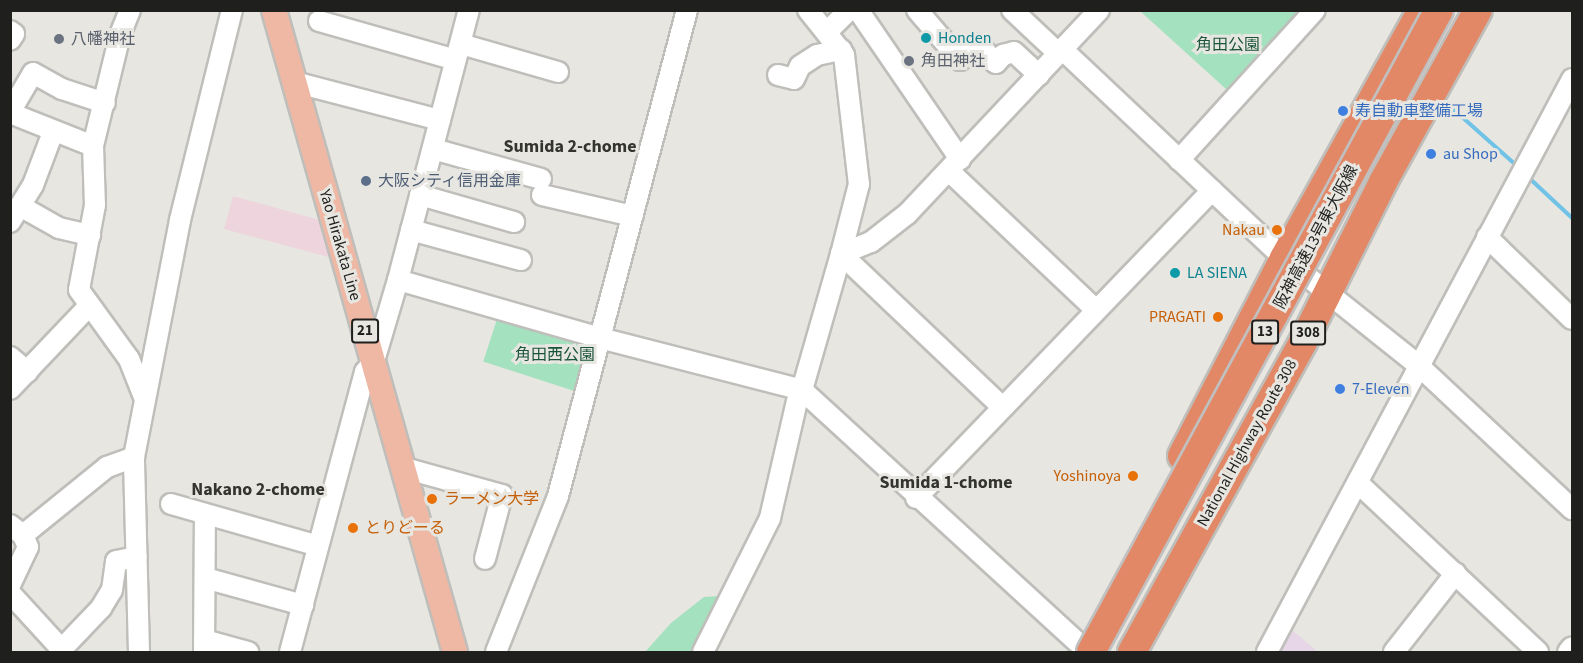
<!DOCTYPE html>
<meta charset="utf-8">
<style>
body{margin:0}
#map{position:relative;width:1583px;height:663px;overflow:hidden;background:#e7e6e1;font-family:"Source Sans 3","Noto Sans JP",sans-serif}
div>[style]{position:absolute}
.industrial>*{inset:0;background:#edd4dd}
.education>*{inset:0;background:#e6d6e8}
.green>*{inset:0;background:#a3e1bf;transform-origin:0 0}
.stream>*{height:4px;margin:-2px;padding:0 2px;transform-origin:2px;border-radius:2px;background:#70c3e7}
.roads{filter:drop-shadow(2px 0 #bfbeba) drop-shadow(-2px 0 #bfbeba) drop-shadow(0 2px #bfbeba) drop-shadow(0 -2px #bfbeba)}
.minor>*{height:20px;margin:-10px;padding:0 10px;transform-origin:10px;border-radius:10px;background:#fff}
.major>*{height:24px;margin:-12px;padding:0 12px;transform-origin:12px;border-radius:12px;background:#eeb8a4}
.highway>*{height:28px;margin:-14px;padding:0 14px;transform-origin:14px;border-radius:14px;background:#e28867}
.rail>*{height:4px;margin-top:-2px;transform-origin:0;background:repeating-linear-gradient(90deg,#6f6f6c 0 8px,transparent 0 16px)}
.bridges{filter:drop-shadow(2px 0 #c0c0c0) drop-shadow(-2px 0 #c0c0c0) drop-shadow(0 2px #c0c0c0) drop-shadow(0 -2px #c0c0c0)}
.highway-bridge>*{height:28px;margin:-14px;padding:0 14px;transform-origin:14px;border-radius:14px;background:#e28867}
.dots>*{width:16px;height:16px;translate:-50% -50%;box-sizing:border-box;border:3px solid #e7e6e1;border-radius:50%}
span{translate:-50% -50%;white-space:nowrap;text-align:center;line-height:1.15;-webkit-text-stroke:6px #e7e6e1;paint-order:stroke}
.shield-label span{padding:2px 4px;background:#e7e6e1;border:2px solid;border-radius:4px;-webkit-text-stroke-width:0}
.shield-label{font-size:15px;color:#1f1f1d;font-weight:700}
.culture-label{font-size:16px;color:#0d838f}
.left{translate:0 -50%;text-align:left}
.worship-label{font-size:16px;color:#5b616d}
.park-label{font-size:16px;color:#1a553a}
.shop-label{font-size:16px;color:#366cbe}
.service-label{font-size:16px;color:#4e5e75}
.food-label{font-size:16px;color:#c56008}
.right{translate:-100% -50%;text-align:right}
.street-label{font-size:16px;color:#1f1f1d}
.neighbourhood-label{font-size:18px;color:#33332f;font-weight:700}
.frame{position:absolute;inset:0;border:12px solid #1f1f1d;pointer-events:none}
</style>
<div id="map">
<div class="industrial">
<div style="clip-path:polygon(233px 196px,323px 221px,336px 259px,224px 229px)"></div>
</div>
<div class="education">
<div style="clip-path:polygon(1286px 625px,1318px 652px,1271px 652px)"></div>
</div>
<div class="green">
<div style="clip-path:polygon(1140px 11px,1305px 11px,1233px 89px,1226px 89px)"></div>
<div style="left:499px;top:313px;width:95px;height:51px;rotate:18deg"></div>
<div style="clip-path:polygon(719px 596px,722px 607px,696px 652px,645px 652px,671px 623px,704px 597px)"></div>
</div>
<div class="stream">
<div style="left:1443px;top:100px;width:98px;rotate:41.7deg"></div>
<div style="left:1527px;top:176px;width:62px;rotate:43deg"></div>
</div>
<div class="roads">
<div class="minor">
<div style="left:130px;top:10px;width:27px;rotate:112deg"></div>
<div style="left:120px;top:35px;width:114px;rotate:103.7deg"></div>
<div style="left:93px;top:146px;width:59px;rotate:88.1deg"></div>
<div style="left:95px;top:205px;width:86px;rotate:100.7deg"></div>
<div style="left:79px;top:290px;width:85px;rotate:54.1deg"></div>
<div style="left:129px;top:359px;width:41px;rotate:68.5deg"></div>
<div style="left:808px;top:10px;width:58px;rotate:51.3deg"></div>
<div style="left:844px;top:55px;width:130px;rotate:83.4deg"></div>
<div style="left:859px;top:184px;width:72px;rotate:104.4deg"></div>
<div style="left:841px;top:254px;width:222px;rotate:43.5deg"></div>
<div style="left:858px;top:10px;width:181px;rotate:55.6deg"></div>
<div style="left:917px;top:10px;width:66px;rotate:49.3deg"></div>
<div style="left:960px;top:60px;width:24px;rotate:-42deg"></div>
<div style="left:978px;top:44px;width:26px;rotate:47deg"></div>
<div style="left:996px;top:63px;width:11px;rotate:-49deg"></div>
<div style="left:1003px;top:55px;width:11px;rotate:-15deg"></div>
<div style="left:1014px;top:52px;width:34px;rotate:43deg"></div>
<div style="left:1012px;top:10px;width:64px;rotate:43.1deg"></div>
<div style="left:319px;top:21px;width:142px;rotate:15.9deg"></div>
<div style="left:10px;top:31px;width:5px;rotate:37deg"></div>
<div style="left:14px;top:34px;width:7px;rotate:124deg"></div>
<div style="left:827px;top:32px;width:31px;rotate:-45deg"></div>
<div style="left:461px;top:44px;width:101px;rotate:16.1deg"></div>
<div style="left:1063px;top:50px;width:303px;rotate:43.3deg"></div>
<div style="left:1284px;top:258px;width:171px;rotate:38.6deg"></div>
<div style="left:1418px;top:365px;width:211px;rotate:43.1deg"></div>
<div style="left:778px;top:75px;width:16px;rotate:14deg"></div>
<div style="left:794px;top:79px;width:14px;rotate:-65deg"></div>
<div style="left:800px;top:66px;width:20px;rotate:-33deg"></div>
<div style="left:817px;top:55px;width:25px;rotate:-12deg"></div>
<div style="left:294px;top:82px;width:151px;rotate:14.6deg"></div>
<div style="left:10px;top:112px;width:45px;rotate:-59.5deg"></div>
<div style="left:33px;top:73px;width:33px;rotate:29deg"></div>
<div style="left:62px;top:89px;width:45px;rotate:18deg"></div>
<div style="left:10px;top:113px;width:89px;rotate:21.7deg"></div>
<div style="left:433px;top:149px;width:112px;rotate:15.5deg"></div>
<div style="left:1179px;top:160px;width:202px;rotate:-47.8deg"></div>
<div style="left:949px;top:171px;width:202px;rotate:43.4deg"></div>
<div style="left:420px;top:195px;width:98px;rotate:16deg"></div>
<div style="left:542px;top:195px;width:93px;rotate:13deg"></div>
<div style="left:20px;top:206px;width:45px;rotate:29.4deg"></div>
<div style="left:59px;top:228px;width:32px;rotate:13deg"></div>
<div style="left:10px;top:222px;width:44px;rotate:-58.1deg"></div>
<div style="left:33px;top:185px;width:57px;rotate:-69.3deg"></div>
<div style="left:411px;top:230px;width:114px;rotate:15.3deg"></div>
<div style="left:1487px;top:237px;width:118px;rotate:44deg"></div>
<div style="left:398px;top:280px;width:210px;rotate:16deg"></div>
<div style="left:600px;top:338px;width:209px;rotate:14.4deg"></div>
<div style="left:10px;top:357px;width:23px;rotate:40deg"></div>
<div style="left:10px;top:389px;width:115px;rotate:-46.4deg"></div>
<div style="left:404px;top:468px;width:102px;rotate:15.4deg"></div>
<div style="left:502px;top:495px;width:66px;rotate:104.9deg"></div>
<div style="left:1358px;top:483px;width:247px;rotate:43.2deg"></div>
<div style="left:916px;top:498px;width:427px;rotate:-46.1deg"></div>
<div style="left:171px;top:504px;width:153px;rotate:15.9deg"></div>
<div style="left:10px;top:525px;width:16px;rotate:38deg"></div>
<div style="left:23px;top:535px;width:108px;rotate:-39deg"></div>
<div style="left:107px;top:467px;width:29px;rotate:-20deg"></div>
<div style="left:205px;top:578px;width:102px;rotate:15.4deg"></div>
<div style="left:10px;top:585px;width:42px;rotate:-64.7deg"></div>
<div style="left:28px;top:547px;width:13px;rotate:-113deg"></div>
<div style="left:10px;top:593px;width:77px;rotate:47.6deg"></div>
<div style="left:204px;top:640px;width:46px;rotate:15.3deg"></div>
<div style="left:59px;top:652px;width:61px;rotate:-46.3deg"></div>
<div style="left:101px;top:608px;width:21px;rotate:-59deg"></div>
<div style="left:112px;top:590px;width:29px;rotate:-82deg"></div>
<div style="left:116px;top:561px;width:21px;rotate:-11deg"></div>
<div style="left:139px;top:652px;width:195px;rotate:-91.5deg"></div>
<div style="left:134px;top:457px;width:241px;rotate:-79deg"></div>
<div style="left:180px;top:220px;width:216px;rotate:-76.1deg"></div>
<div style="left:204px;top:652px;width:136px;rotate:-89.6deg"></div>
<div style="left:290px;top:652px;width:290px;rotate:-75deg"></div>
<div style="left:365px;top:372px;width:14px;rotate:-51deg"></div>
<div style="left:374px;top:361px;width:84px;rotate:-73.5deg"></div>
<div style="left:398px;top:280px;width:279px;rotate:-75.3deg"></div>
<div style="left:496px;top:652px;width:168px;rotate:-68.3deg"></div>
<div style="left:558px;top:496px;width:503px;rotate:-75.13deg"></div>
<div style="left:703px;top:652px;width:150px;rotate:-63.4deg"></div>
<div style="left:770px;top:518px;width:120px;rotate:-77deg"></div>
<div style="left:797px;top:401px;width:10px;rotate:-45deg"></div>
<div style="left:1088px;top:652px;width:388px;rotate:-137.5deg"></div>
<div style="left:802px;top:390px;width:141px;rotate:-74deg"></div>
<div style="left:841px;top:254px;width:32px;rotate:-22deg"></div>
<div style="left:871px;top:242px;width:46px;rotate:-37.9deg"></div>
<div style="left:907px;top:214px;width:280px;rotate:-46.7deg"></div>
<div style="left:1267px;top:652px;width:649px;rotate:-61.97deg"></div>
<div style="left:1394px;top:652px;width:100px;rotate:-51.9deg"></div>
<div style="left:1568px;top:652px;width:6px;rotate:-51deg"></div>
</div>
<div class="major">
<div style="left:274px;top:10px;width:667px;rotate:74.26deg"></div>
</div>
<div class="highway">
<div style="left:1182px;top:456px;width:223px;rotate:-62.7deg"></div>
<div style="left:1284px;top:258px;width:284px;rotate:-60.9deg"></div>
<div style="left:1132px;top:652px;width:354px;rotate:-61.1deg"></div>
<div style="left:1303px;top:342px;width:179px;rotate:-63.4deg"></div>
<div style="left:1383px;top:182px;width:196px;rotate:-61.1deg"></div>
</div>
</div>
<div class="rail">
<div style="left:1093px;top:652px;width:417px;rotate:-61deg"></div>
<div style="left:1295px;top:287px;width:313px;rotate:-62.2deg"></div>
</div>
<div class="bridges">
<div class="highway-bridge">
<div style="left:1091px;top:652px;width:730px;rotate:-61.54deg"></div>
</div>
</div>
<div class="dots">
<div style="left:926px;top:38px;background:#0f9aa8"></div>
<div style="left:59px;top:39px;background:#6b7280"></div>
<div style="left:909px;top:61px;background:#6b7280"></div>
<div style="left:1343px;top:111px;background:#3f7fe0"></div>
<div style="left:1431px;top:154px;background:#3f7fe0"></div>
<div style="left:366px;top:181px;background:#5c6f8a"></div>
<div style="left:1277px;top:230px;background:#e8710a"></div>
<div style="left:1175px;top:273px;background:#0f9aa8"></div>
<div style="left:1218px;top:317px;background:#e8710a"></div>
<div style="left:1340px;top:389px;background:#3f7fe0"></div>
<div style="left:1133px;top:476px;background:#e8710a"></div>
<div style="left:432px;top:499px;background:#e8710a"></div>
<div style="left:353px;top:528px;background:#e8710a"></div>
</div>
<div class="shield-label">
<span style="left:365px;top:331px">21</span>
<span style="left:1265px;top:332px">13</span>
<span style="left:1308px;top:333px">308</span>
</div>
<div class="culture-label">
<span class="left" style="left:938px;top:38px">Honden</span>
<span class="left" style="left:1187px;top:273px">LA SIENA</span>
</div>
<div class="worship-label">
<span class="left" style="left:71px;top:39px">八幡神社</span>
<span class="left" style="left:921px;top:61px">角田神社</span>
</div>
<div class="park-label">
<span style="left:1228px;top:45px">角田公園</span>
<span style="left:555px;top:355px">角田西公園</span>
</div>
<div class="shop-label">
<span class="left" style="left:1355px;top:111px">寿自動車整備工場</span>
<span class="left" style="left:1443px;top:154px">au Shop</span>
<span class="left" style="left:1352px;top:389px">7-Eleven</span>
</div>
<div class="service-label">
<span class="left" style="left:378px;top:181px">大阪シティ信用金庫</span>
</div>
<div class="food-label">
<span class="right" style="left:1265px;top:230px">Nakau</span>
<span class="right" style="left:1206px;top:317px">PRAGATI</span>
<span class="right" style="left:1121px;top:476px">Yoshinoya</span>
<span class="left" style="left:444px;top:499px">ラーメン大学</span>
<span class="left" style="left:365px;top:528px">とりどーる</span>
</div>
<div class="street-label">
<span style="left:1316px;top:237px;rotate:-62deg">阪神高速13号東大阪線</span>
<span style="left:340px;top:245px;rotate:74deg">Yao Hirakata Line</span>
<span style="left:1247px;top:443px;rotate:-61deg">National Highway Route 308</span>
</div>
<div class="neighbourhood-label">
<span style="left:570px;top:147px">Sumida 2-chome</span>
<span style="left:946px;top:483px">Sumida 1-chome</span>
<span style="left:258px;top:490px">Nakano 2-chome</span>
</div>
<div class="frame"></div>
</div>
